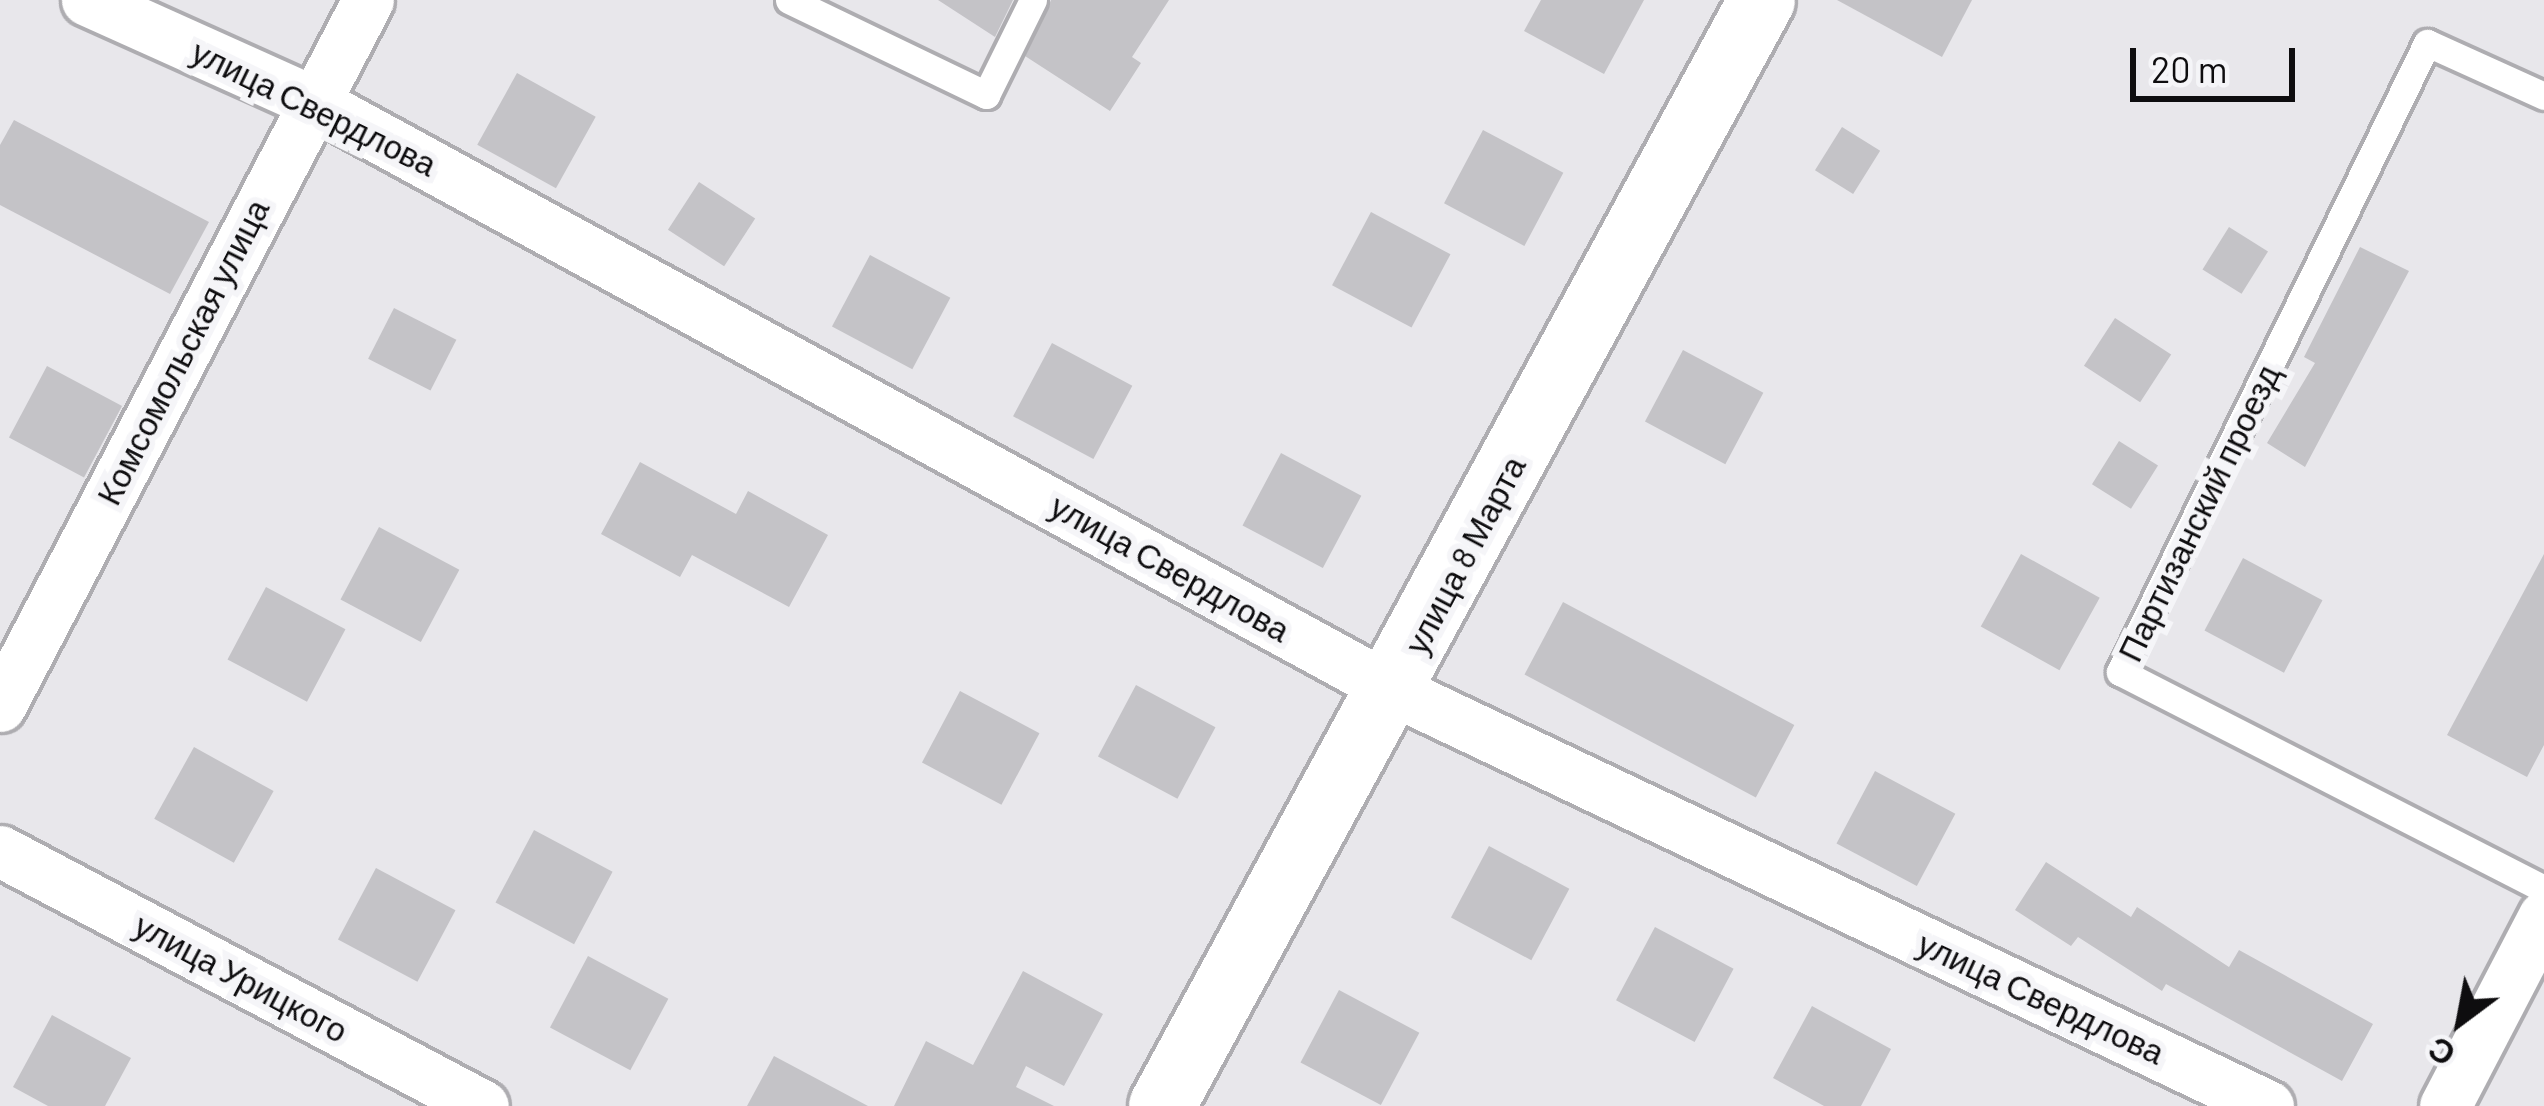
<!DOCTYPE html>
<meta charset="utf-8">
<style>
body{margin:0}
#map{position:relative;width:2544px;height:1106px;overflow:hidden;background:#e8e7eb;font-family:Barlow,sans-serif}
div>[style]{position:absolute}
.building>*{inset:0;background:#c4c3c7;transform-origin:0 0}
.roads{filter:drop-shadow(3px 0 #aeadb1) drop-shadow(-3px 0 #aeadb1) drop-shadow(0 3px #aeadb1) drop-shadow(0 -3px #aeadb1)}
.lane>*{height:27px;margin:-13.5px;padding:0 13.5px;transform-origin:13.5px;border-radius:13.5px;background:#fff}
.street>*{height:51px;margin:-25.5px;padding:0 25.5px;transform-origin:25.5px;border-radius:25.5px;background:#fff}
.secondary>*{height:66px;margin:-33px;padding:0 33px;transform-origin:33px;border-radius:33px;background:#fff}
span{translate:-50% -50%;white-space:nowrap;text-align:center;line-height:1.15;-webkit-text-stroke:12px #f5f5f8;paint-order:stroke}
.street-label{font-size:33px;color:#0e0d0f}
.north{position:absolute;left:2400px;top:962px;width:120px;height:120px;-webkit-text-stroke:9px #f5f5f8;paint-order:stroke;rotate:212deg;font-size:33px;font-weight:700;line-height:48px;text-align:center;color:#0e0d0f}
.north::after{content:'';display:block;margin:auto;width:42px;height:54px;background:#0e0d0f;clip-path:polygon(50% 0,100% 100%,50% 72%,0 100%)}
.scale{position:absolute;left:2130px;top:48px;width:165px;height:54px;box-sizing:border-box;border:6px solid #0e0d0f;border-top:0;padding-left:15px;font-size:36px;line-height:42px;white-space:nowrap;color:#0e0d0f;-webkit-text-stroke:9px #f5f5f8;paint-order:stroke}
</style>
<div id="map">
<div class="building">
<div style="clip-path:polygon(938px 0,1013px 0,995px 37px)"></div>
<div style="clip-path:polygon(1051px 0,1169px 0,1132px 57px,1141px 63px,1110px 111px,1025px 56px)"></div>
<div style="clip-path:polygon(1541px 0,1644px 0,1604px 74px,1524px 31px)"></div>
<div style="clip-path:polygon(1837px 0,1972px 0,1942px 57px)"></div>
<div style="left:517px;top:73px;width:90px;height:82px;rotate:29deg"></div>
<div style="clip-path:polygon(14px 120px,209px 222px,170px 294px,0 205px,0 145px)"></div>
<div style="left:1842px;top:127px;width:45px;height:51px;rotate:32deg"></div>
<div style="left:1483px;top:130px;width:91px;height:83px;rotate:28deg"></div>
<div style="left:699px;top:182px;width:67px;height:57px;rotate:33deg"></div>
<div style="left:1371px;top:212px;width:90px;height:83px;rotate:28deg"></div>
<div style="left:2229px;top:227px;width:46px;height:50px;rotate:32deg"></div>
<div style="clip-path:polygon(2360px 247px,2409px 271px,2305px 467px,2267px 443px,2315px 363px,2304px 357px)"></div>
<div style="left:870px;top:255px;width:91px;height:81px;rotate:28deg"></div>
<div style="left:394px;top:308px;width:70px;height:57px;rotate:27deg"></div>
<div style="left:2115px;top:318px;width:67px;height:57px;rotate:33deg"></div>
<div style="left:1052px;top:343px;width:91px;height:83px;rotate:28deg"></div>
<div style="left:1683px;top:350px;width:91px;height:81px;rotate:28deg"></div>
<div style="left:47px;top:366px;width:85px;height:81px;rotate:28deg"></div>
<div style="left:2119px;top:441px;width:46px;height:51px;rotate:32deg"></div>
<div style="left:1281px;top:453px;width:91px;height:82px;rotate:28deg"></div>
<div style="clip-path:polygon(640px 462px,736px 514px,748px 491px,828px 535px,789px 607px,692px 555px,680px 577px,601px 534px)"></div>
<div style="left:379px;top:527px;width:91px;height:82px;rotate:28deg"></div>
<div style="left:2021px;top:554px;width:90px;height:83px;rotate:29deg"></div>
<div style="clip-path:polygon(2544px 554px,2544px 745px,2527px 777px,2447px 735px)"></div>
<div style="left:2243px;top:558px;width:90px;height:82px;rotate:28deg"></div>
<div style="left:266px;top:587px;width:90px;height:82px;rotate:28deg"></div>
<div style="left:1563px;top:602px;width:262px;height:82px;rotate:28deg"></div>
<div style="left:1136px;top:685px;width:90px;height:81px;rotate:28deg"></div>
<div style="left:960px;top:691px;width:90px;height:81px;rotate:28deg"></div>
<div style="left:194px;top:747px;width:91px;height:82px;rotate:29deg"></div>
<div style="left:1875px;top:771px;width:91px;height:82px;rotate:28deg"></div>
<div style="left:534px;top:830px;width:89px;height:82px;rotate:28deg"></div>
<div style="left:1489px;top:846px;width:91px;height:81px;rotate:28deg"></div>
<div style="clip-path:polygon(2046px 862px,2131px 917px,2137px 907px,2229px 967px,2239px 950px,2373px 1024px,2342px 1081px,2166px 984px,2162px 991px,2078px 937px,2071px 946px,2015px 910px)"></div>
<div style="left:376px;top:868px;width:90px;height:81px;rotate:28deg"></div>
<div style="left:1655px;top:927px;width:89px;height:83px;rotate:28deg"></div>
<div style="left:588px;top:956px;width:91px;height:81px;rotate:28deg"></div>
<div style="clip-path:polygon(1023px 971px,1103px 1014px,1064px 1086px,1026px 1066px,1016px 1087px,1054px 1106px,894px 1106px,926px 1041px,973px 1065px)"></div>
<div style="left:1339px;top:990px;width:91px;height:82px;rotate:28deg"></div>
<div style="clip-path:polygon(1812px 1006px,1891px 1049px,1861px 1106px,1824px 1106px,1773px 1078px)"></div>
<div style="clip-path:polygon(52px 1015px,131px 1058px,105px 1106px,48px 1106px,13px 1087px)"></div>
<div style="clip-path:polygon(774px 1056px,868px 1106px,747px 1106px)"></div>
</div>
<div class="roads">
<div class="lane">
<div style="left:789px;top:0;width:219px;rotate:25.7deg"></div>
<div style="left:986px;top:95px;width:106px;rotate:-63.7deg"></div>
<div style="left:2544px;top:96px;width:128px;rotate:-155.6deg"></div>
<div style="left:2427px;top:43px;width:700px;rotate:116.02deg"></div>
<div style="left:2120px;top:672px;width:476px;rotate:27.1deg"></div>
</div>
<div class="street">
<div style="left:87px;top:0;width:247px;rotate:24.2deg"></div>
<div style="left:312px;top:101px;width:1231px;rotate:28.58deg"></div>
<div style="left:1393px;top:690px;width:969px;rotate:25.43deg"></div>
<div style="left:0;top:706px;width:796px;rotate:-62.47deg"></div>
<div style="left:0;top:851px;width:546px;rotate:27.83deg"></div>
<div style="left:2445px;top:1106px;width:214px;rotate:-62.5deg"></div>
</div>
<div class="secondary">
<div style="left:1162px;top:1106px;width:1258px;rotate:-61.52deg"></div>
</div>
</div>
<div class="street-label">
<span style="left:314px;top:108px;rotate:26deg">улица Свердлова</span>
<span style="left:183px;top:352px;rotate:-63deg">Комсомольская улица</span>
<span style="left:2199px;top:513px;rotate:-64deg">Партизанский проезд</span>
<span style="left:1465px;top:555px;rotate:-62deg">улица 8 Марта</span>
<span style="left:1170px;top:568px;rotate:29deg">улица Свердлова</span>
<span style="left:241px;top:978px;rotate:28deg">улица Урицкого</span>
<span style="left:2041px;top:998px;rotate:25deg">улица Свердлова</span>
</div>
<div class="north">С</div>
<div class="scale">20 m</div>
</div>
